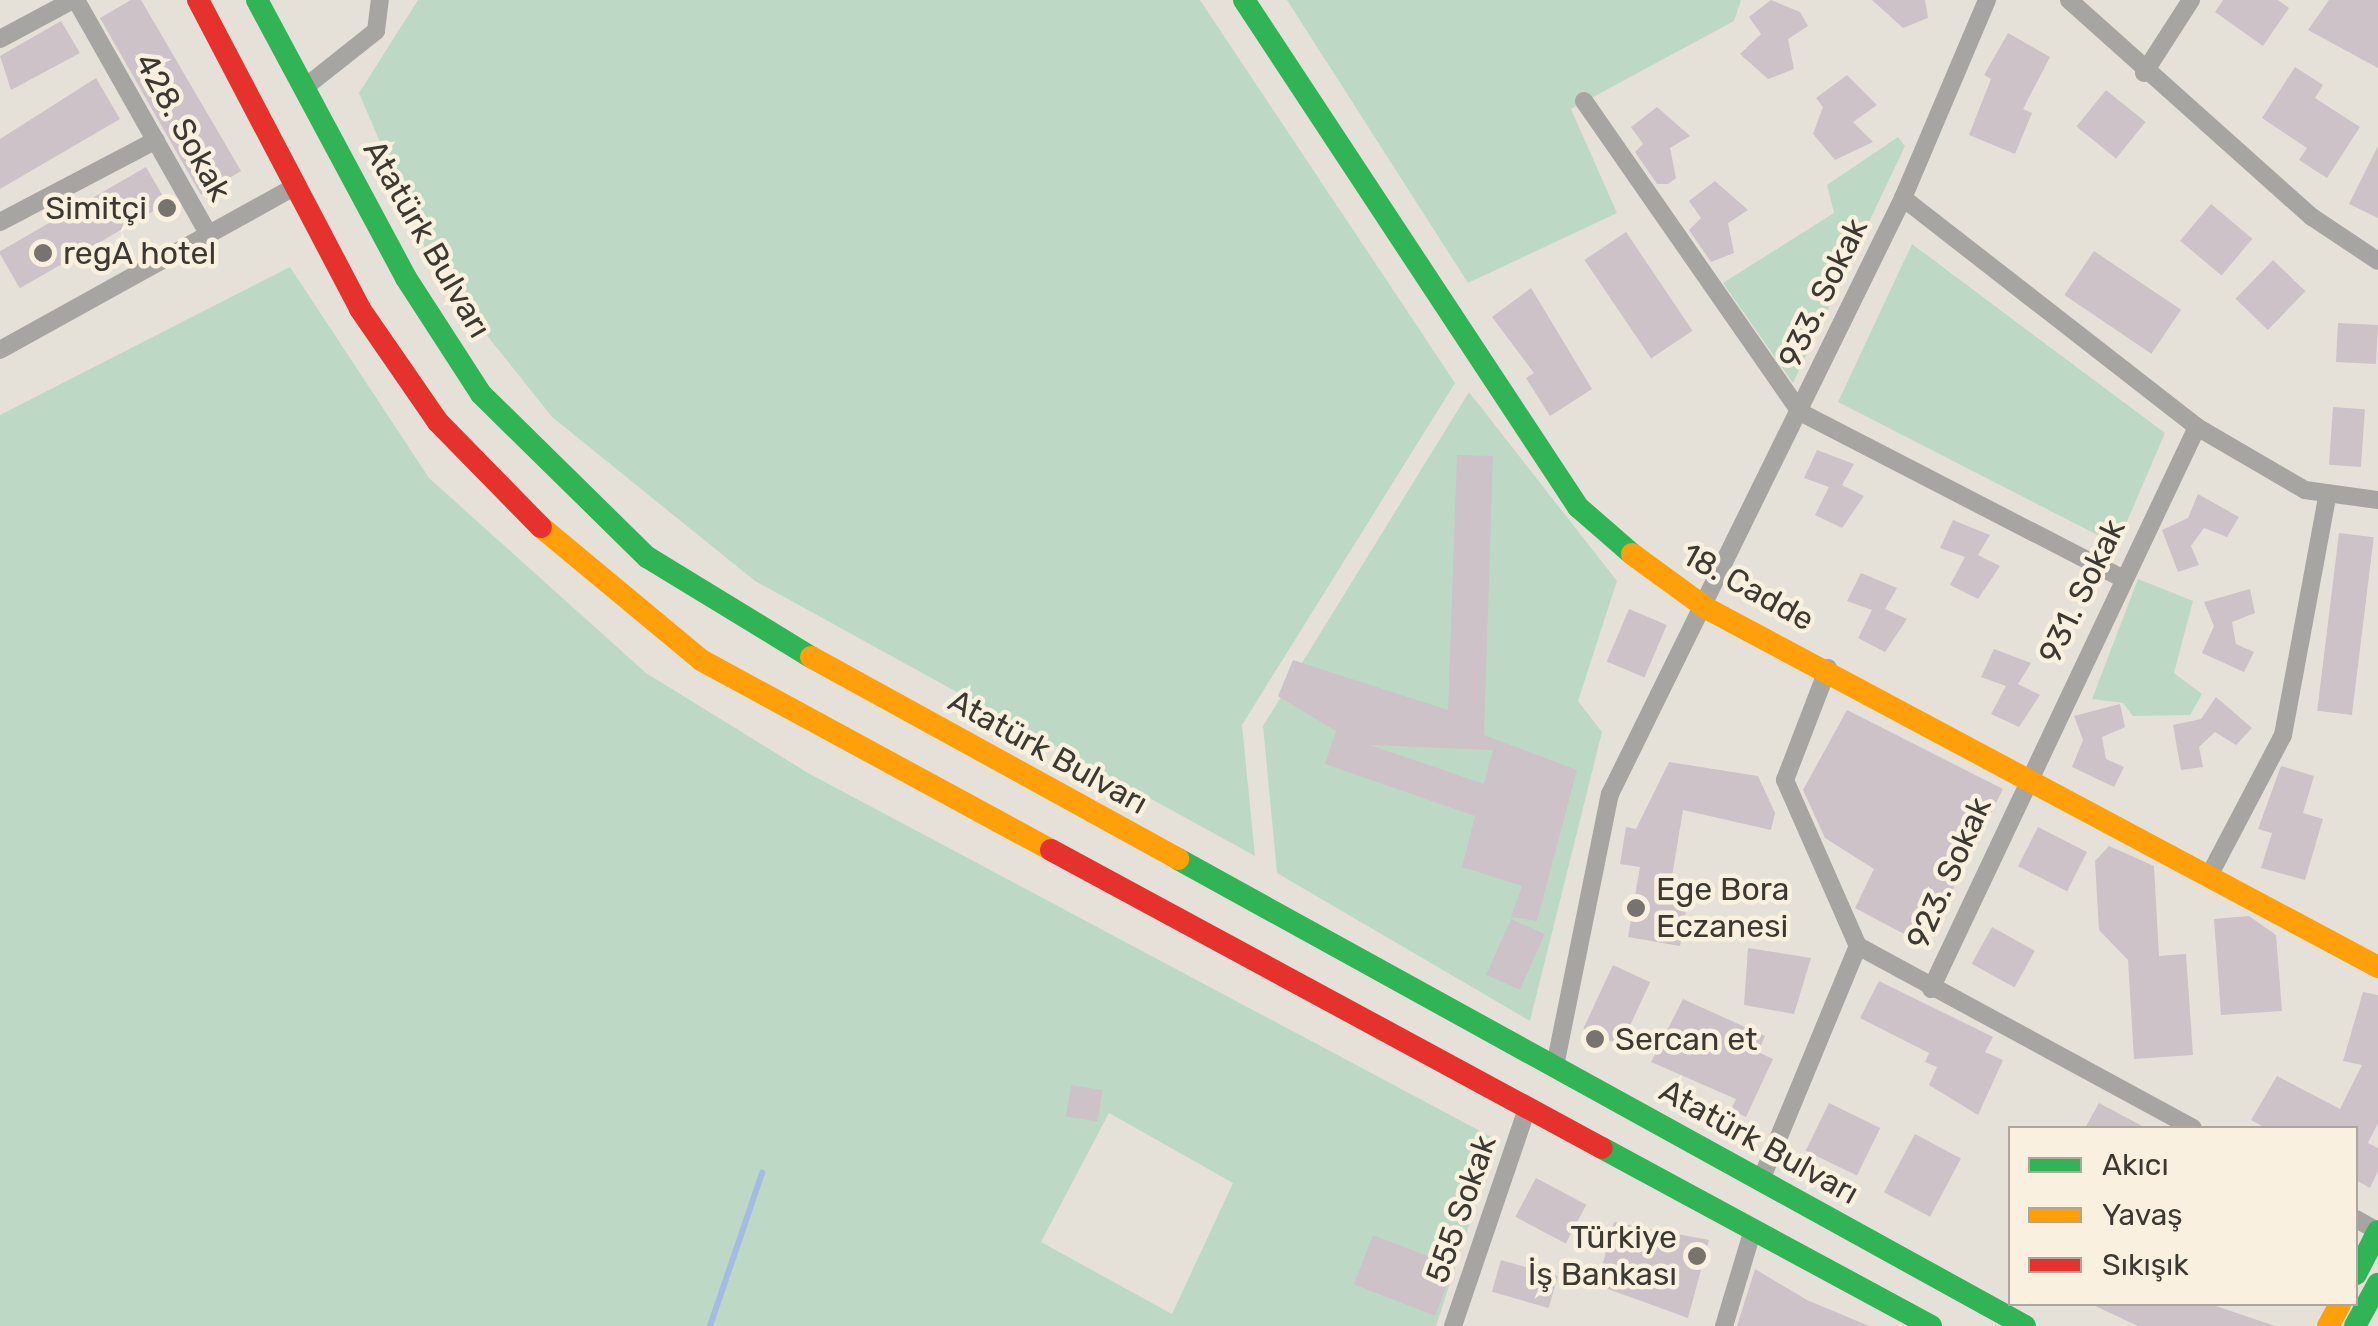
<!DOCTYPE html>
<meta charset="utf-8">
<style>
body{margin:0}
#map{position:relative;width:2378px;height:1326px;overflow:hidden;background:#e6e1d8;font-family:Rubik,sans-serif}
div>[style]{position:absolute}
.green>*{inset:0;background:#bdd9c6}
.stream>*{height:6px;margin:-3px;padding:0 3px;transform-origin:3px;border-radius:3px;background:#a5bce2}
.building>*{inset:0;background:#ccc2c8;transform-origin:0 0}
.street>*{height:18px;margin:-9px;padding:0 9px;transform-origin:9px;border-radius:9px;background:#a7a5a1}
.fast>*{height:22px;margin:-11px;padding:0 11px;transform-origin:11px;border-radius:11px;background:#30b455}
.slow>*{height:22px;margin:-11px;padding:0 11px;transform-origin:11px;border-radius:11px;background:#ff9f0a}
.jam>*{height:22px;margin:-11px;padding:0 11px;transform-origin:11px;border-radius:11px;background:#e5322d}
.dots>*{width:28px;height:28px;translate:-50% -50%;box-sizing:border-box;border:5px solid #faf0df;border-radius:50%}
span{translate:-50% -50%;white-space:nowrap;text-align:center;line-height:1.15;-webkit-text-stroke:9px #faf0df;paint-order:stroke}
.street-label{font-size:32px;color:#3c3832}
.poi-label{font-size:32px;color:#3c3832}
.right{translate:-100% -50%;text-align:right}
.left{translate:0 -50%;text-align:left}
.legend{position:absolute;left:2008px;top:1126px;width:350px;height:180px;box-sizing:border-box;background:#faf0df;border:2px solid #aea69a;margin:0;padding:12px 18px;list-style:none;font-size:30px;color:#3c3832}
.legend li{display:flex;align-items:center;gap:20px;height:50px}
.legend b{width:50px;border:2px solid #aea69a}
</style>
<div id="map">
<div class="green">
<div style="clip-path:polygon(418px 0,1200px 0,1455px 383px,1242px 725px,1255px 856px,755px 581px,552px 417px,434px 269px,359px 93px)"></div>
<div style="clip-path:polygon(1287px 0,1741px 0,1734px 21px,1571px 109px,1617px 213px,1468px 283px)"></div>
<div style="clip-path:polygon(1898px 137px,1905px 146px,1793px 383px,1723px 283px,1834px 213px,1827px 185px)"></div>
<div style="clip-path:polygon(1912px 244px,2165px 433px,2117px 545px,1838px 402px)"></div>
<div style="clip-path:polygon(evenodd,290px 267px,429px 478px,646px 673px,808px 773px,1497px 1140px,1436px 1326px,0 1326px,0 415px,290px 267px,1109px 1113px,1233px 1183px,1172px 1314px,1041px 1242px,1109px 1113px)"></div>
<div style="clip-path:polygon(1469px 392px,1617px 581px,1578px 701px,1602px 732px,1530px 1021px,1277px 873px,1263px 726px)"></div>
<div style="clip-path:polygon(2138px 579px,2193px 601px,2174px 673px,2202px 694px,2190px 715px,2133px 716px,2123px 703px,2092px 699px)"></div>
</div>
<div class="stream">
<div style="left:710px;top:1326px;width:162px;rotate:-71.2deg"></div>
</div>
<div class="building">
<div style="clip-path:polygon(131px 0,141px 0,241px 171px,201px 195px,100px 18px)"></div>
<div style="clip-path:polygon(1771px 0,1800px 12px,1808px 26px,1788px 39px,1794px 69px,1768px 79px,1740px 54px,1761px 34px,1749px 17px)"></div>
<div style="clip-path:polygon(1872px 0,1925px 0,1928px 18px,1903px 28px)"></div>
<div style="clip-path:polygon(2223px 0,2278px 0,2289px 8px,2263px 46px,2215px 12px)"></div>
<div style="clip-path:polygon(2329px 0,2378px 0,2378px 68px,2308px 30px)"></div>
<div style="clip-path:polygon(61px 21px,80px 53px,11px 90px,0 56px)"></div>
<div style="clip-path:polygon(2008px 33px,2050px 57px,2023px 109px,2032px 113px,2015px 154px,1969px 135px,1991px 79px,1984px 75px)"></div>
<div style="clip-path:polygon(2295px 67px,2323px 85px,2315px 98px,2360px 127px,2327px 178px,2299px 160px,2307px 148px,2262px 118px)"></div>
<div style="clip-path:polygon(1847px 75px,1877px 105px,1853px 122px,1873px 142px,1835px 160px,1813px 134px,1823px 107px,1816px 98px)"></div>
<div style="clip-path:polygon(96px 78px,120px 119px,0 189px,0 139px)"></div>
<div style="left:2106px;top:90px;width:51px;height:47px;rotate:39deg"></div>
<div style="clip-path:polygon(1657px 107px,1690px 136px,1670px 148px,1676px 178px,1668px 184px,1657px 184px,1635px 152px,1643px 144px,1631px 127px)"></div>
<div style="clip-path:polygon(2378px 146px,2378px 218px,2349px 204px)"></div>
<div style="left:146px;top:167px;width:42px;height:170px;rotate:60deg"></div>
<div style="clip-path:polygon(1715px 181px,1748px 210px,1728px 223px,1734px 253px,1711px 262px,1689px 230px,1701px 218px,1689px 201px)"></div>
<div style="left:2211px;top:204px;width:54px;height:48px;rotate:40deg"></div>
<div style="left:1626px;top:232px;width:119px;height:50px;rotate:56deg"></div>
<div style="left:2094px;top:251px;width:105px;height:53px;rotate:34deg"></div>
<div style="left:2273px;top:260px;width:45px;height:54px;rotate:44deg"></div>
<div style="clip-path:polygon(1531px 288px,1592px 389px,1550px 416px,1526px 378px,1534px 373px,1492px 317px)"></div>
<div style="left:2338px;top:323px;width:40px;height:39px;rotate:3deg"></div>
<div style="left:2333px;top:407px;width:32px;height:58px;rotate:4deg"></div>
<div style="clip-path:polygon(1817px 450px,1854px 464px,1842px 485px,1864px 496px,1842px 528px,1815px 515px,1829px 487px,1804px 478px)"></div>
<div style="clip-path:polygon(evenodd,1457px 455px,1493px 456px,1484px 735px,1577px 770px,1537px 921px,1511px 917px,1522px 886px,1462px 867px,1475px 816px,1325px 764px,1336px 731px,1278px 696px,1293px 660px,1448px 710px,1457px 455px,1370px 745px,1493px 750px,1484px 784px,1370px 745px)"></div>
<div style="clip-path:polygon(2198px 494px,2239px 517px,2227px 537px,2204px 528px,2191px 546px,2199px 565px,2178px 572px,2162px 530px,2188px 518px)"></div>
<div style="clip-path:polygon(1953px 520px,1990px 535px,1978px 555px,2000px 566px,1978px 599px,1950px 585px,1965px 557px,1940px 548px)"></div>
<div style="left:2339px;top:533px;width:35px;height:179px;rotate:7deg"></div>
<div style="clip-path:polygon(1861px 573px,1897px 588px,1885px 609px,1907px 619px,1885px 652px,1858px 638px,1872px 610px,1847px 601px)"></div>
<div style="clip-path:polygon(2250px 589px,2255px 613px,2232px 622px,2236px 644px,2254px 652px,2244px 672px,2202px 653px,2214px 626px,2204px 602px)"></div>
<div style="left:1629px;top:609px;width:41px;height:57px;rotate:23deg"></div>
<div style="clip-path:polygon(1994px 649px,2031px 663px,2018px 684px,2040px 695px,2019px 727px,1991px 714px,2006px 686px,1981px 677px)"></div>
<div style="clip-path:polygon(2216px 697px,2252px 728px,2236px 745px,2215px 732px,2199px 747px,2203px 767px,2181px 770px,2173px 725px,2201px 719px)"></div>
<div style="clip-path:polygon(2120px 704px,2125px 727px,2102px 737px,2106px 759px,2124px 767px,2114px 787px,2072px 767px,2083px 740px,2074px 716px)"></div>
<div style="clip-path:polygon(1847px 710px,2003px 789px,1925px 945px,1855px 908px,1874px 869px,1825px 838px,1803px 790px)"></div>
<div style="clip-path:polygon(1669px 762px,1758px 776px,1775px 813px,1771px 830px,1683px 810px,1669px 895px,1688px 899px,1680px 946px,1628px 937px,1640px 867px,1620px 864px,1626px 827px,1636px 829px)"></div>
<div style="clip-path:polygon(2281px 766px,2314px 776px,2303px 813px,2323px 819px,2305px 880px,2261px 868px,2272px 833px,2258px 829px)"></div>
<div style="left:2038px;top:827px;width:55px;height:44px;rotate:27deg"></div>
<div style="clip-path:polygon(2109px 846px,2154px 866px,2159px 956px,2186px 954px,2193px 1055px,2134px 1059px,2128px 960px,2099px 930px,2095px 861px)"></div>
<div style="clip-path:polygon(2249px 916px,2276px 935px,2282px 1011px,2221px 1015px,2214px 919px)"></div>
<div style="left:1511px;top:919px;width:37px;height:61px;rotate:24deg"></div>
<div style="left:1992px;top:927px;width:49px;height:42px;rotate:29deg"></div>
<div style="clip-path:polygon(1748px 948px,1811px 958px,1794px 1014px,1744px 1005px)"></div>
<div style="left:1613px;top:965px;width:41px;height:70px;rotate:25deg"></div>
<div style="clip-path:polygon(1879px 981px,1993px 1037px,1985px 1052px,2003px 1060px,1978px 1115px,1929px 1085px,1937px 1067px,1925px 1062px,1929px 1053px,1860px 1018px)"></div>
<div style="clip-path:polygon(2363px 992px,2378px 995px,2378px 1123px,2368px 1143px,2378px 1148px,2378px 1171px,2370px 1188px,2356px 1180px,2356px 1128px,2266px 1128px,2251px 1120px,2277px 1076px,2340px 1109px,2362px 1065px,2343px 1061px)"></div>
<div style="clip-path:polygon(1683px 999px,1765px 1036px,1758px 1052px,1773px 1059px,1746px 1117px,1731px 1110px,1736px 1099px,1651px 1062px)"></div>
<div style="left:1071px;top:1085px;width:32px;height:32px;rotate:9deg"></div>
<div style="left:1829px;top:1103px;width:57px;height:53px;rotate:26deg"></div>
<div style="clip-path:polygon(2099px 1103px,2146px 1128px,2085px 1128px)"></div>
<div style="left:1915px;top:1134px;width:52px;height:66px;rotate:28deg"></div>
<div style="left:1536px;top:1178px;width:57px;height:44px;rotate:28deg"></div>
<div style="clip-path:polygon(1614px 1222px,1709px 1240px,1688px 1318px,1597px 1285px)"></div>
<div style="left:1373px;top:1235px;width:87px;height:53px;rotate:21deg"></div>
<div style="left:1501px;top:1260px;width:59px;height:33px;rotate:16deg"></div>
<div style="clip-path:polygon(1755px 1269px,1807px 1300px,1869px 1326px,1737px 1326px)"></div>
<div style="clip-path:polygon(2091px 1304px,2210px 1304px,2275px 1326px,2138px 1326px)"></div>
</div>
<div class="street">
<div style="left:76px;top:0;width:266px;rotate:60.5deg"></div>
<div style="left:2069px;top:0;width:326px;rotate:41.8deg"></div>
<div style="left:2312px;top:217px;width:79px;rotate:33.7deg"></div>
<div style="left:0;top:39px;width:83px;rotate:-28.1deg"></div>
<div style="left:2144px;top:73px;width:87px;rotate:-57.2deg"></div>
<div style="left:304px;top:88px;width:92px;rotate:-38.4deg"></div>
<div style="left:376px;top:31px;width:31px;rotate:-83deg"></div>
<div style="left:1584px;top:101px;width:379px;rotate:55.2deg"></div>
<div style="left:1800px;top:412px;width:362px;rotate:27.3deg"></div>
<div style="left:1903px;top:198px;width:373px;rotate:37.9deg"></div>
<div style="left:2197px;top:427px;width:125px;rotate:30.3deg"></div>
<div style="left:2305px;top:490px;width:74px;rotate:7.8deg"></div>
<div style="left:0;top:222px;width:176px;rotate:-27.7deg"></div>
<div style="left:0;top:350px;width:338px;rotate:-29deg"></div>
<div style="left:1828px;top:668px;width:120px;rotate:111deg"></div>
<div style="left:1785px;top:780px;width:181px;rotate:66.3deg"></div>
<div style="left:1858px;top:946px;width:381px;rotate:28.5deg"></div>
<div style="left:2209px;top:876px;width:159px;rotate:-62.3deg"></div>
<div style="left:2283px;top:735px;width:242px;rotate:-79.5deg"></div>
<div style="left:1931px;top:989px;width:622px;rotate:-64.67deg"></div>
<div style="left:1555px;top:1066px;width:278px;rotate:-78.6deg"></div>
<div style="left:1610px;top:794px;width:664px;rotate:-63.82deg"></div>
<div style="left:1903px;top:198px;width:215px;rotate:-67deg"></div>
<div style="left:1761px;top:1180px;width:253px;rotate:-67.5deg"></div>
<div style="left:2356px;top:1219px;width:25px;rotate:29deg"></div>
<div style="left:1453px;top:1326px;width:226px;rotate:-71.2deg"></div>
<div style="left:1724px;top:1326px;width:94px;rotate:-73.3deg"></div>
</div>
<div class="fast">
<div style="left:257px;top:0;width:315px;rotate:61.8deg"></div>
<div style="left:406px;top:278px;width:138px;rotate:57.1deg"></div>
<div style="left:481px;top:394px;width:233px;rotate:44.5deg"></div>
<div style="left:647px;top:557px;width:192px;rotate:31.4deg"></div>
<div style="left:1244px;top:0;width:607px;rotate:56.62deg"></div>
<div style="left:1578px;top:507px;width:72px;rotate:41deg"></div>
<div style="left:1178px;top:859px;width:967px;rotate:28.87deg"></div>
<div style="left:1602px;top:1148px;width:374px;rotate:28.4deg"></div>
<div style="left:2356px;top:1274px;width:48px;rotate:-62.9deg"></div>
<div style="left:2355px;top:1326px;width:48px;rotate:-61.3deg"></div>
</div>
<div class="slow">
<div style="left:541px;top:527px;width:208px;rotate:39.7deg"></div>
<div style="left:701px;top:660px;width:398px;rotate:28.5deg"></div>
<div style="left:1632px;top:554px;width:92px;rotate:36.1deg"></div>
<div style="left:1706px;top:608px;width:762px;rotate:28.11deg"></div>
<div style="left:811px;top:657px;width:419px;rotate:28.8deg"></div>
<div style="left:2328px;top:1326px;width:25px;rotate:-61deg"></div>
</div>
<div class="jam">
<div style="left:198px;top:0;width:349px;rotate:62.3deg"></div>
<div style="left:360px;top:309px;width:137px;rotate:55.4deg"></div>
<div style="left:438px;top:422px;width:147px;rotate:45.6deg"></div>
<div style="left:1051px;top:850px;width:626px;rotate:28.41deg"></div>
</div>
<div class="dots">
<div style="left:167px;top:208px;background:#78736c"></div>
<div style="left:43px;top:253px;background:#78736c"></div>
<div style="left:1636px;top:908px;background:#78736c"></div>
<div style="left:1595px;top:1039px;background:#78736c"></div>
<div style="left:1697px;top:1256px;background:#78736c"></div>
</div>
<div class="street-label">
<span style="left:183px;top:127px;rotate:61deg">428. Sokak</span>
<span style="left:427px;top:239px;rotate:60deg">Atatürk Bulvarı</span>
<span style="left:1823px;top:293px;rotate:-64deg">933. Sokak</span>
<span style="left:1748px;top:587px;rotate:29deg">18. Cadde</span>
<span style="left:2082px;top:591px;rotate:-64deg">931. Sokak</span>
<span style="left:1048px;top:752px;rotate:29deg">Atatürk Bulvarı</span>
<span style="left:1949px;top:873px;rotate:-66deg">923. Sokak</span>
<span style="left:1759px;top:1142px;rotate:29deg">Atatürk Bulvarı</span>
<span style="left:1461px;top:1209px;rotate:-71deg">555 Sokak</span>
</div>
<div class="poi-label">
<span class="right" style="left:147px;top:208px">Simitçi</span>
<span class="left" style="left:63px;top:253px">regA hotel</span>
<span class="left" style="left:1656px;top:908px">Ege Bora<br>Eczanesi</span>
<span class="left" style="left:1615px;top:1039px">Sercan et</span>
<span class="right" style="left:1677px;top:1256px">Türkiye<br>İş Bankası</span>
</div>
<ul class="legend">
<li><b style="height:12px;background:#30b455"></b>Akıcı</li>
<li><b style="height:12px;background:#ff9f0a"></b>Yavaş</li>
<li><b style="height:12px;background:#e5322d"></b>Sıkışık</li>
</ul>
</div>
